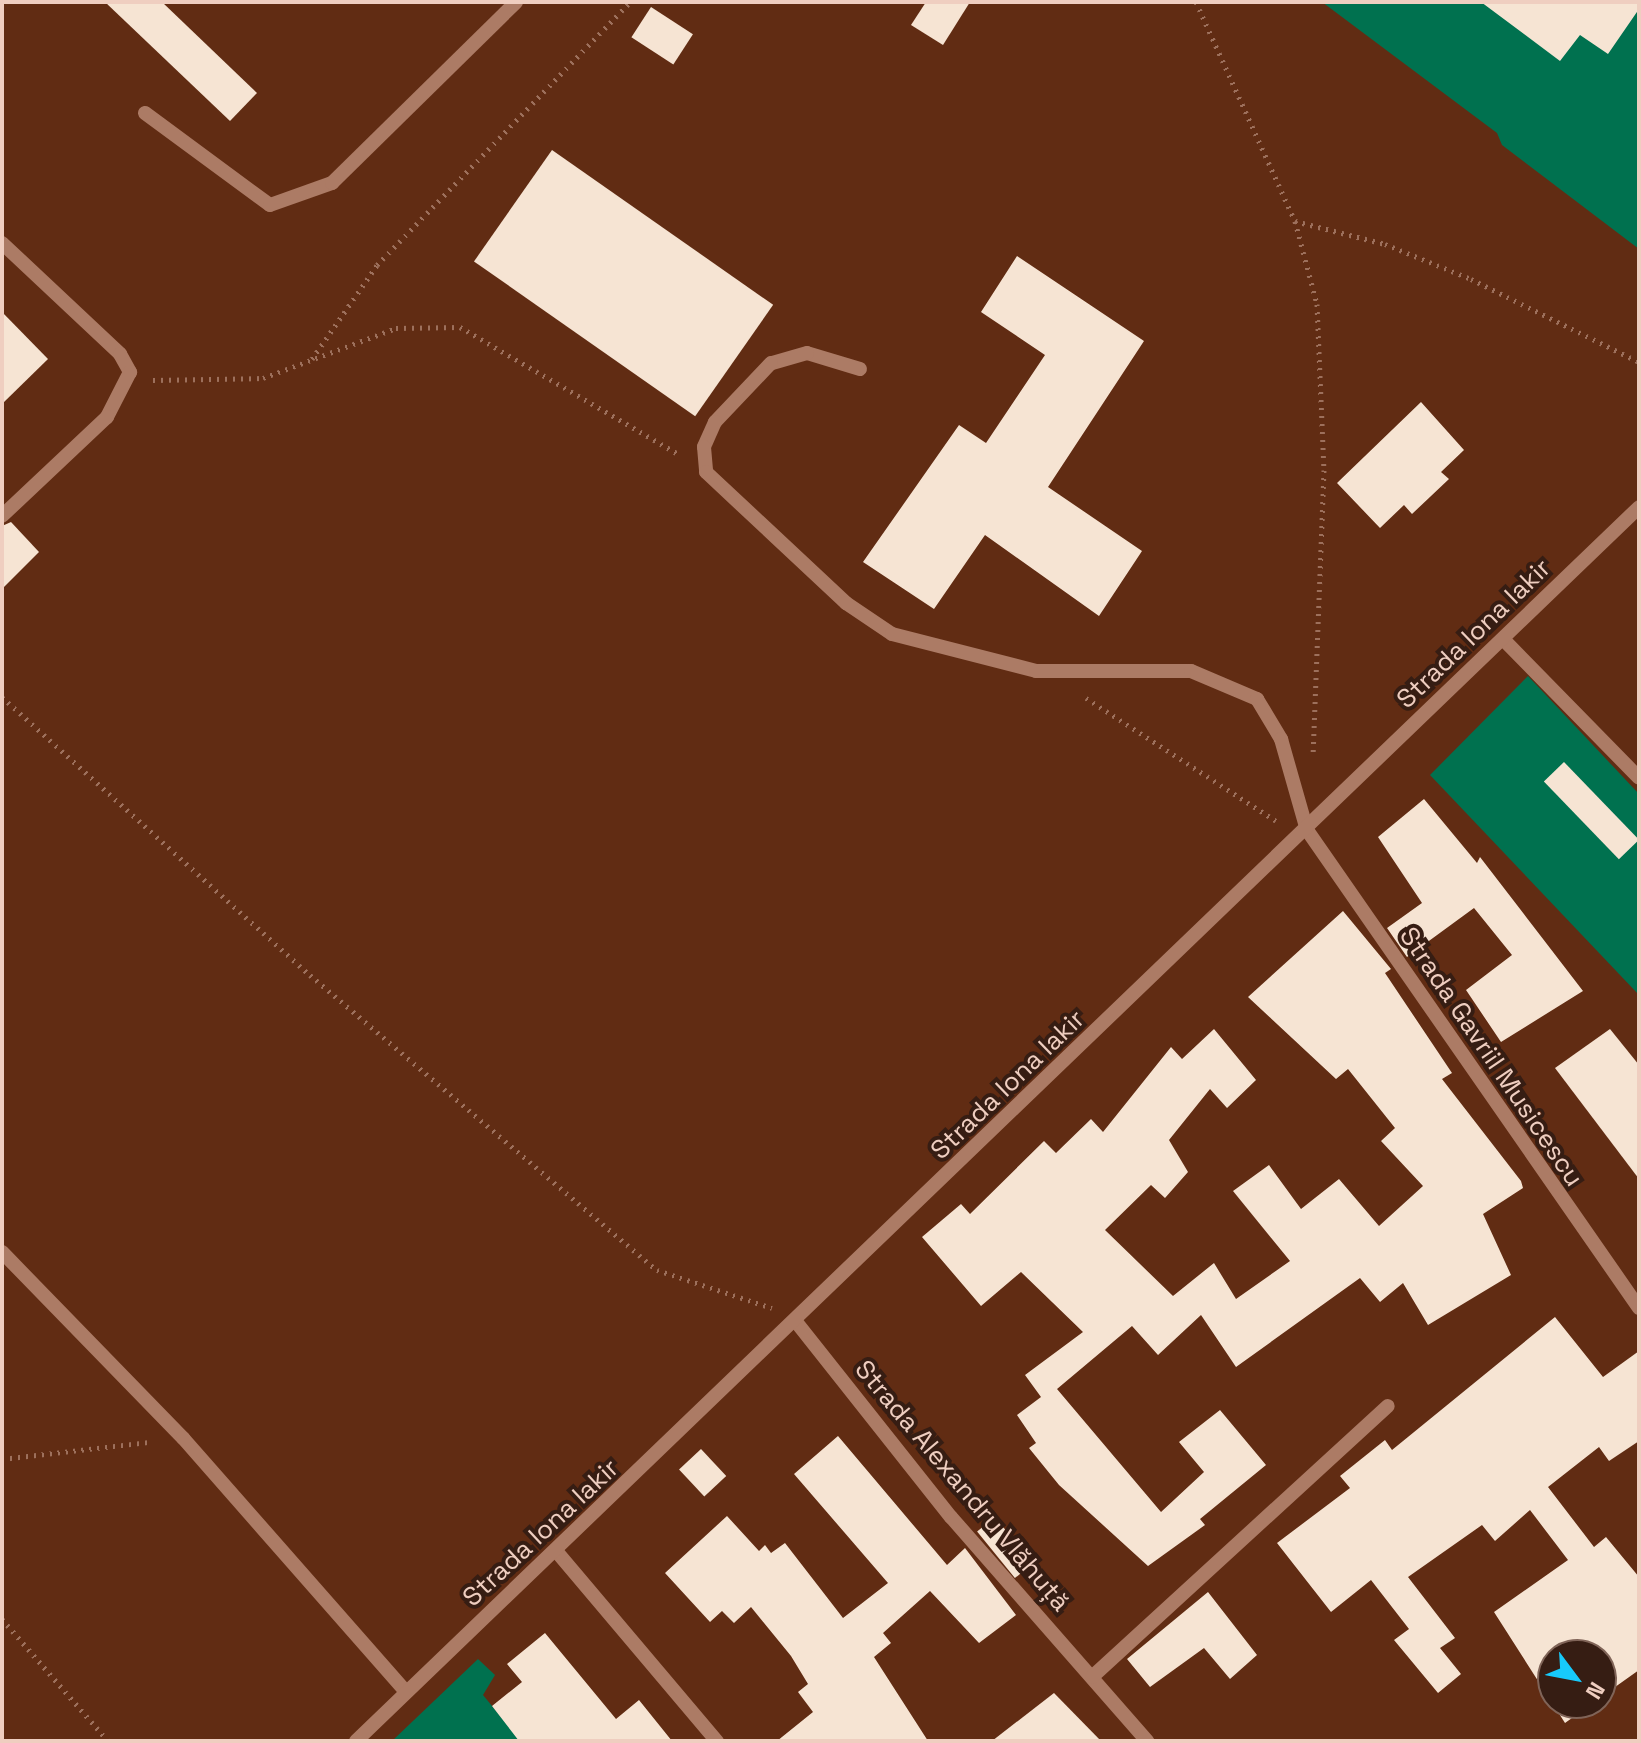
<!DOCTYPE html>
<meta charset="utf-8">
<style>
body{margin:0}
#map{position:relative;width:1641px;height:1743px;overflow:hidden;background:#612c13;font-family:"Space Grotesk",sans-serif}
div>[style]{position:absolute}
.green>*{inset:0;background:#00714f}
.building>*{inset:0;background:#f6e4d3;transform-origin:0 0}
.path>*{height:5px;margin-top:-2.5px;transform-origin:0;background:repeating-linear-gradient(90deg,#9d705c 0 2px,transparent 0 8px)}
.minor>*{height:14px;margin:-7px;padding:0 7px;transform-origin:7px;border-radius:7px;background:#ac7b65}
span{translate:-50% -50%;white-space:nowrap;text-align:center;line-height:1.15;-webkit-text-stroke:8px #361d13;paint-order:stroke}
.street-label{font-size:26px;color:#efcec0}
.frame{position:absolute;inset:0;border:4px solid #efcec0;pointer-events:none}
.north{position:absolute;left:1537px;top:1639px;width:80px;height:80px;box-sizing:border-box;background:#361d13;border:2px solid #806458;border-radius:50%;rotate:122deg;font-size:22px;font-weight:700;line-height:32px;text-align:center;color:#efcec0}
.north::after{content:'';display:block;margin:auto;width:28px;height:36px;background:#17cafb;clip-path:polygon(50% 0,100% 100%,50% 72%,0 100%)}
</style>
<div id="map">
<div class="green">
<div style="clip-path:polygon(1322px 2px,1639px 2px,1639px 249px,1502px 145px,1497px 133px)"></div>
<div style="clip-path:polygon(1528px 676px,1639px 794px,1639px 995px,1430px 775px)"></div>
<div style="clip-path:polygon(478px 1659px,495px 1675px,483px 1695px,521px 1741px,392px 1741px)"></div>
</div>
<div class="building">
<div style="clip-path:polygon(105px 2px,162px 2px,257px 93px,230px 121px)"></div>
<div style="clip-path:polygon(926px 2px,970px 2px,943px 45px,911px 25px)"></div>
<div style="clip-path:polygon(1481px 2px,1639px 2px,1639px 9px,1608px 54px,1580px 35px,1560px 61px)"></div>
<div style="left:651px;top:7px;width:50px;height:36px;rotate:33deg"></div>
<div style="left:552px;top:150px;width:270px;height:136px;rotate:35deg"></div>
<div style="clip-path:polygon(1017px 256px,1144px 341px,1048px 487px,1142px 551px,1099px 616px,985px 535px,934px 609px,863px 562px,959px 425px,986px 443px,1045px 355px,981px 312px)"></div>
<div style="clip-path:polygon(2px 312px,48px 359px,2px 404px)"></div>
<div style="clip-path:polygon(1421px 402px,1464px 450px,1441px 472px,1449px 479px,1412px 514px,1404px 505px,1380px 528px,1337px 483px)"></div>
<div style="clip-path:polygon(11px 522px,39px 552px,2px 589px,2px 526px)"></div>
<div style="left:1564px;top:762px;width:108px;height:28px;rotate:46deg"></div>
<div style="clip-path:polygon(1424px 799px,1477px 863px,1480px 857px,1583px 991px,1501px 1042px,1466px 990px,1512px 955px,1474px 908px,1407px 957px,1387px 928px,1422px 903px,1378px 837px)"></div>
<div style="clip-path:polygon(1343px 911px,1391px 969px,1385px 973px,1452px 1073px,1442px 1079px,1521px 1181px,1523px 1188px,1483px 1214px,1511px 1275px,1428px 1325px,1403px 1283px,1380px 1302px,1360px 1278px,1236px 1367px,1201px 1315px,1158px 1355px,1132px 1326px,1057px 1389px,1161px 1512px,1204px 1472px,1179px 1442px,1220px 1410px,1266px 1465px,1200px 1519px,1205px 1525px,1148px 1566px,1059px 1485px,1029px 1448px,1036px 1443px,1017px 1415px,1041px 1397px,1025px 1375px,1083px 1332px,1021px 1272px,981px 1306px,922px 1237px,961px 1204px,970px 1214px,1044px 1141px,1056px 1153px,1091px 1119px,1103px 1132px,1171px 1047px,1182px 1059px,1214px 1029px,1256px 1080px,1227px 1108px,1210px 1089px,1169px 1140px,1188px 1172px,1165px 1198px,1151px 1185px,1105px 1230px,1173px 1296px,1214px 1263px,1236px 1299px,1290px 1261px,1233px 1191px,1269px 1165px,1301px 1209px,1339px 1179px,1379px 1226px,1423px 1186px,1381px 1141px,1395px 1128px,1348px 1069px,1336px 1079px,1248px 997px)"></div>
<div style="clip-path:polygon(1610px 1029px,1639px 1065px,1639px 1179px,1555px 1068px)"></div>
<div style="clip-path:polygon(1555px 1317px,1603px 1377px,1639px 1351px,1639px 1441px,1609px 1461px,1599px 1447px,1548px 1487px,1594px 1547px,1606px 1537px,1639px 1577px,1639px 1670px,1601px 1697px,1601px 1655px,1553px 1655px,1553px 1703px,1593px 1703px,1565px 1723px,1494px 1612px,1568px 1560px,1530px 1510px,1495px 1541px,1482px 1525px,1408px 1577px,1455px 1638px,1440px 1648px,1461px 1674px,1438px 1693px,1394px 1640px,1409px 1629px,1371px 1580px,1331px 1612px,1277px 1543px,1350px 1488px,1340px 1476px,1385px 1440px,1392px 1450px)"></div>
<div style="clip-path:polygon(838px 1436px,947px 1565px,965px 1548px,1016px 1615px,979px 1643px,930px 1591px,883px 1633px,891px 1643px,874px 1657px,928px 1741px,777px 1741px,813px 1712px,798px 1692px,808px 1684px,791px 1656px,751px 1607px,734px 1623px,722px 1611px,710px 1622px,665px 1573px,727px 1516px,759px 1551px,765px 1545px,771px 1553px,785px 1543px,843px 1618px,888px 1583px,794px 1474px)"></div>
<div style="left:701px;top:1449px;width:37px;height:30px;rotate:47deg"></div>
<div style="left:995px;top:1517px;width:60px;height:23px;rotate:51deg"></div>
<div style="clip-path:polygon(1208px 1592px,1257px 1655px,1230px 1679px,1204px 1648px,1150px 1687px,1127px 1659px)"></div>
<div style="clip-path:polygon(545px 1633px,616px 1719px,639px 1700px,672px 1741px,519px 1741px,492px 1706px,522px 1682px,507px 1664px)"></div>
<div style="clip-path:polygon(1054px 1693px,1101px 1741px,992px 1741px)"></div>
</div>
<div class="path">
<div style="left:1196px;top:2px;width:240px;rotate:65.7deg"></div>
<div style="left:1295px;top:221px;width:86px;rotate:75.2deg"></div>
<div style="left:1317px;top:304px;width:166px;rotate:87.6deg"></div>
<div style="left:1324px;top:470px;width:282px;rotate:92.2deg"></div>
<div style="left:1295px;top:221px;width:93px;rotate:14.3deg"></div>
<div style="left:1385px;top:244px;width:93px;rotate:22.1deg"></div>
<div style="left:1471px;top:279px;width:187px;rotate:26.3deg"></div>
<div style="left:312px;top:359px;width:114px;rotate:-55.3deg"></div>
<div style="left:377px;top:265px;width:365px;rotate:-46.1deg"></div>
<div style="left:153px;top:380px;width:110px;rotate:-1deg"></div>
<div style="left:263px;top:378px;width:142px;rotate:-20.6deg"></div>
<div style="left:396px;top:328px;width:64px;rotate:-0.9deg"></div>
<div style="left:460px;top:327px;width:252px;rotate:30.2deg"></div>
<div style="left:2px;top:697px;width:415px;rotate:42.1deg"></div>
<div style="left:310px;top:975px;width:455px;rotate:40.4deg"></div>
<div style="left:657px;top:1270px;width:121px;rotate:18.3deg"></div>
<div style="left:1086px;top:698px;width:226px;rotate:32.9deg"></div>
<div style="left:2px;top:1459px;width:149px;rotate:-6.6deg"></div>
<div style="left:2px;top:1619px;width:162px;rotate:49deg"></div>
</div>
<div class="minor">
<div style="left:145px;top:113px;width:155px;rotate:36.4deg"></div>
<div style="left:270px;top:205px;width:66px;rotate:-19.5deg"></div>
<div style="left:332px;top:183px;width:258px;rotate:-44.5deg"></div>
<div style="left:2px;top:243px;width:162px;rotate:43.2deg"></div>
<div style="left:120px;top:354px;width:21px;rotate:61deg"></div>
<div style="left:130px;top:372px;width:51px;rotate:117.1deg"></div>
<div style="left:107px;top:417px;width:144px;rotate:136.7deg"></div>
<div style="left:860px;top:369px;width:55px;rotate:-163.2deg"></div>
<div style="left:807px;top:353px;width:37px;rotate:164deg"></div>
<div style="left:771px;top:363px;width:81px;rotate:133.5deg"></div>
<div style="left:715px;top:422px;width:27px;rotate:114deg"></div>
<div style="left:704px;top:447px;width:25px;rotate:85deg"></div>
<div style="left:706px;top:472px;width:192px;rotate:43.1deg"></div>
<div style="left:846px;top:603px;width:55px;rotate:34deg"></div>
<div style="left:892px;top:634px;width:149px;rotate:14.4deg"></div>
<div style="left:1036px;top:671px;width:155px"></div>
<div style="left:1191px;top:671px;width:72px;rotate:23deg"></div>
<div style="left:1257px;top:699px;width:47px;rotate:59deg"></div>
<div style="left:1281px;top:739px;width:95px;rotate:74.1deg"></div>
<div style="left:1307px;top:830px;width:582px;rotate:55.22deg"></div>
<div style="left:1503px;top:639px;width:194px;rotate:45.6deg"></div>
<div style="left:2px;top:1252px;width:260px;rotate:45.8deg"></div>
<div style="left:183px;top:1438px;width:338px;rotate:48.7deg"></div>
<div style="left:797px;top:1323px;width:248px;rotate:51.6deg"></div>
<div style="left:951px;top:1517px;width:298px;rotate:48.8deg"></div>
<div style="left:557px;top:1552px;width:248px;rotate:49.8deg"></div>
<div style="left:1092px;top:1677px;width:401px;rotate:-42.5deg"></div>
<div style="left:356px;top:1741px;width:1780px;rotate:-43.88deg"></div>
</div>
<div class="street-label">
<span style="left:1474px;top:634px;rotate:-44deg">Strada Iona Iakir</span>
<span style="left:1491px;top:1057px;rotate:56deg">Strada Gavriil Musicescu</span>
<span style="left:1008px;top:1085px;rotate:-44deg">Strada Iona Iakir</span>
<span style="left:962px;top:1486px;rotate:50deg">Strada Alexandru Vlăhuță</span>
<span style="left:541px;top:1533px;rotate:-43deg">Strada Iona Iakir</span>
</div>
<div class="frame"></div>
<div class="north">N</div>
</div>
